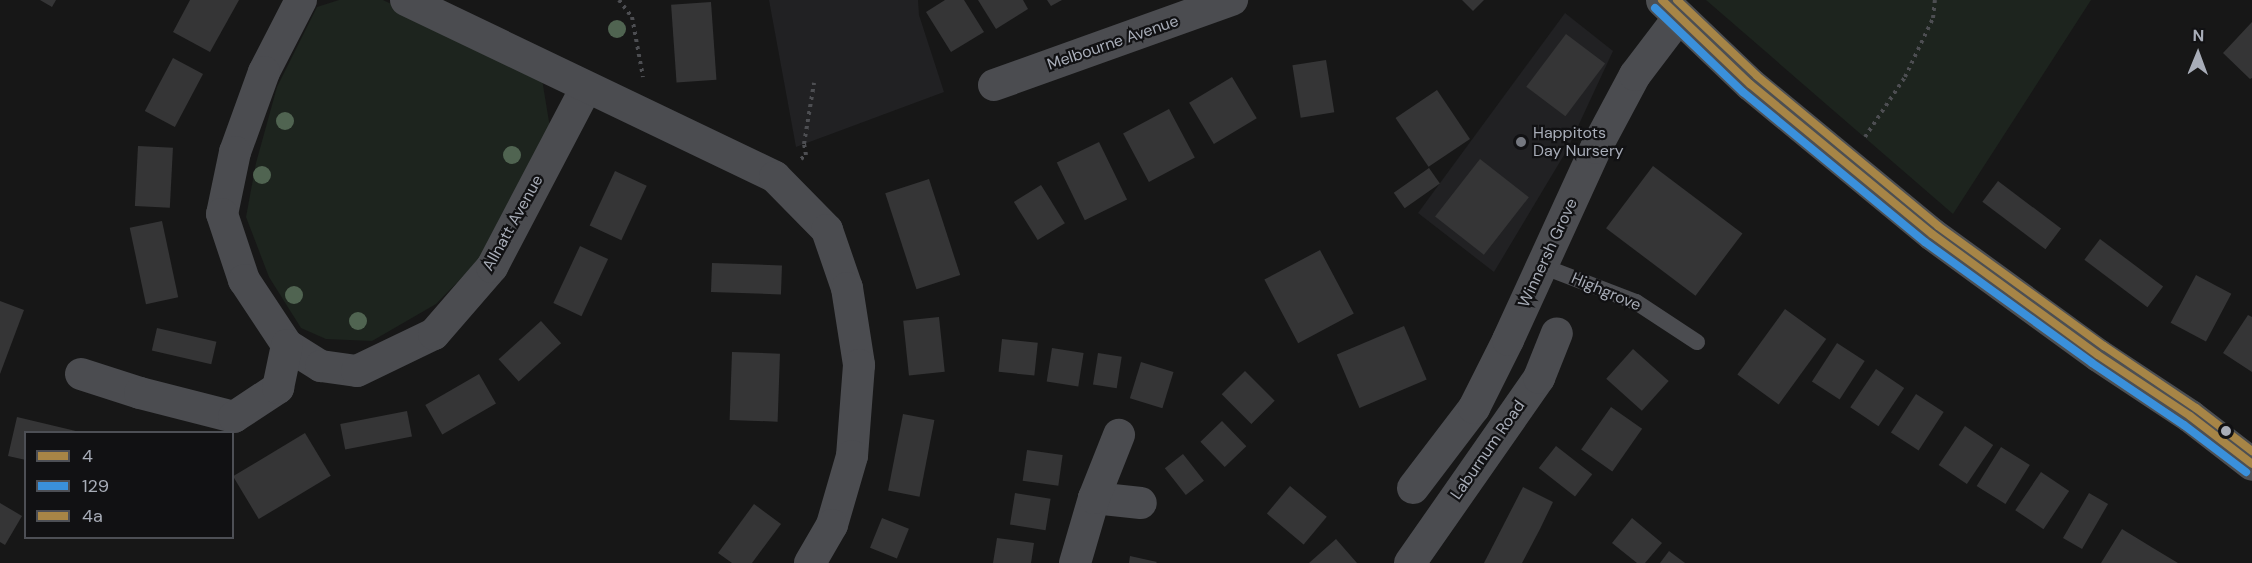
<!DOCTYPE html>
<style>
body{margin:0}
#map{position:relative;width:2252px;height:563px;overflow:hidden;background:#171717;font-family:"DM Sans",sans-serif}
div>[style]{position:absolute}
.built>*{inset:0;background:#212123}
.green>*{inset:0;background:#1d241e}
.building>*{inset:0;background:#353536;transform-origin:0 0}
.path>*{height:4px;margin-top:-2px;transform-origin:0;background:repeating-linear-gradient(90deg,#4d4e52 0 3px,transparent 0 7.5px)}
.lane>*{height:16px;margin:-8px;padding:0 8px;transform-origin:8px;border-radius:8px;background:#4b4c50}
.street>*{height:32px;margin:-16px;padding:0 16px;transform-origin:16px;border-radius:16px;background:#4b4c50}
.primary>*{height:33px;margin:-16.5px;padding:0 16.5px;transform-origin:16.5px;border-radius:16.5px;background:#4d4f52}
.bus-1>*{height:8px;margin:-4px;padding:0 4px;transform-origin:4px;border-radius:4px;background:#a78546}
.bus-2>*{height:8px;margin:-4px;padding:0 4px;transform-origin:4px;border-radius:4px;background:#3a90db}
.bus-3>*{height:8px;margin:-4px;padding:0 4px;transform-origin:4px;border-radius:4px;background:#a78546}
.trees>*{width:18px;height:18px;margin:-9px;border-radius:50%;background:#506451}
.dots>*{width:16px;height:16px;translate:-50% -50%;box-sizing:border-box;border:3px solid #111113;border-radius:50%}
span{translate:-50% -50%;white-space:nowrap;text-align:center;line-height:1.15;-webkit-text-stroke:4.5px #111113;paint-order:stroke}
.street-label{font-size:16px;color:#a8adb8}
.poi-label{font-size:16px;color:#a8adb8}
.left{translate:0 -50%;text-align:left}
.legend{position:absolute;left:24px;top:431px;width:210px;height:108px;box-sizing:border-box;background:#111113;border:2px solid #4d4f55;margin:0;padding:8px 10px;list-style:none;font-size:18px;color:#a8adb8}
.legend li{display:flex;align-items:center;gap:12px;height:30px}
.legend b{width:30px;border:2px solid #4d4f55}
.north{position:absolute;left:2168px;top:24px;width:60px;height:60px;-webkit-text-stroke:4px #111113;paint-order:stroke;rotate:1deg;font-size:16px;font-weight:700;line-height:24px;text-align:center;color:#a8adb8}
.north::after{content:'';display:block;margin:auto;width:21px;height:27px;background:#a8adb8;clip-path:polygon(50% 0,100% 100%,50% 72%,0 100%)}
</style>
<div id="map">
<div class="built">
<div style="clip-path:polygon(769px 0,918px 0,919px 15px,944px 92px,796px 147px)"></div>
<div style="clip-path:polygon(1565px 13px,1613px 51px,1567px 150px,1494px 272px,1418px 213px)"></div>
</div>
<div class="green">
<div style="clip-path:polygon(339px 0,383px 0,542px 79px,551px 134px,485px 254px,436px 304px,372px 341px,326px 339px,301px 328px,269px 277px,246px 217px,256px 163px,277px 87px,317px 7px)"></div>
<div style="clip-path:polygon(1706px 0,2091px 0,1953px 214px)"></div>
</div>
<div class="building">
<div style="clip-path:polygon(40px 0,56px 0,52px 7px)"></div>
<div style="clip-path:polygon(190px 0,239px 0,210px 52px,173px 32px)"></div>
<div style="clip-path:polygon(945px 0,964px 0,984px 32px,951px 52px,926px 12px)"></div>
<div style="clip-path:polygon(978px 0,1023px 0,1028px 9px,996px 29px)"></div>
<div style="clip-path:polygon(1047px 0,1062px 0,1051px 6px)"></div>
<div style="clip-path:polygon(1462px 0,1484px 0,1473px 11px)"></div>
<div style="left:711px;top:2px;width:78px;height:40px;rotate:86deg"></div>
<div style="clip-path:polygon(2252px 22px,2252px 78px,2250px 79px,2223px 53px)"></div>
<div style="left:1566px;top:34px;width:49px;height:66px;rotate:37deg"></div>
<div style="left:173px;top:58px;width:34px;height:60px;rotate:28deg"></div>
<div style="left:1326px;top:60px;width:53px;height:34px;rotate:81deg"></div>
<div style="left:1232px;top:77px;width:48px;height:50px;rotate:59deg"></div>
<div style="left:1437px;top:90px;width:59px;height:50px;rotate:56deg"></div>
<div style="left:1169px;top:109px;width:55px;height:52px;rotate:62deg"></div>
<div style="left:1099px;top:142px;width:64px;height:47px;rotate:64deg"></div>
<div style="left:138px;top:146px;width:35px;height:60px;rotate:3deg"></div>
<div style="left:1480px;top:159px;width:62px;height:73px;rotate:38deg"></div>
<div style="left:1653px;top:166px;width:112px;height:78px;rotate:37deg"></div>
<div style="left:1429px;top:168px;width:19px;height:43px;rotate:55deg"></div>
<div style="left:615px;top:171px;width:35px;height:60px;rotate:25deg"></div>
<div style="left:929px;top:179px;width:101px;height:46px;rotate:72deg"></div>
<div style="left:1998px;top:181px;width:79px;height:26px;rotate:37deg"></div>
<div style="left:1041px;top:185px;width:45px;height:32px;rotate:58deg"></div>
<div style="left:162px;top:221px;width:78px;height:33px;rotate:78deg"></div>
<div style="left:2100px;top:239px;width:79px;height:26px;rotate:37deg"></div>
<div style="left:580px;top:246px;width:31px;height:63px;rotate:25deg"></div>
<div style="left:1320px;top:250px;width:72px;height:63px;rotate:62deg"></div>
<div style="left:712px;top:263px;width:70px;height:29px;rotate:2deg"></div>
<div style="left:2196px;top:275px;width:40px;height:54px;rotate:28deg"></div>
<div style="clip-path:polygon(0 301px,24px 310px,0 374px)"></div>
<div style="left:1785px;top:309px;width:51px;height:81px;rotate:36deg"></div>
<div style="clip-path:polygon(2248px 315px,2252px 317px,2252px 372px,2223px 353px)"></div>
<div style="left:939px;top:317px;width:55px;height:36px;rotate:84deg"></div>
<div style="left:541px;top:321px;width:30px;height:57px;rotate:48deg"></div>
<div style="left:1404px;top:326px;width:58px;height:73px;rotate:67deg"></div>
<div style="left:157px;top:328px;width:61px;height:23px;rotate:13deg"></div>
<div style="left:1002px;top:339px;width:36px;height:33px;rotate:6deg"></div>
<div style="left:1837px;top:343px;width:33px;height:46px;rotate:33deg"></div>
<div style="left:1052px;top:348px;width:32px;height:34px;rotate:9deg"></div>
<div style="left:1633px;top:349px;width:48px;height:40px;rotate:42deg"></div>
<div style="left:732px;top:352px;width:48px;height:68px;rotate:2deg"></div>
<div style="left:1098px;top:353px;width:24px;height:32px;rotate:9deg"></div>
<div style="left:1141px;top:362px;width:34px;height:38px;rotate:17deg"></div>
<div style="left:1876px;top:369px;width:34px;height:46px;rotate:34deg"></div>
<div style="left:1245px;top:371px;width:42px;height:33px;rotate:45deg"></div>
<div style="left:479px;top:374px;width:34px;height:62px;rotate:60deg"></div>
<div style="left:1916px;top:394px;width:33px;height:46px;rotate:33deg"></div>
<div style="left:1611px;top:407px;width:38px;height:52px;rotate:35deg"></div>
<div style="left:407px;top:411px;width:26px;height:68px;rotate:79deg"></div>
<div style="left:903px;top:414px;width:32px;height:78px;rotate:11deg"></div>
<div style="clip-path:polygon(17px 417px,80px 432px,26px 432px,26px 460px,8px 456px)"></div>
<div style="left:1222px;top:421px;width:35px;height:30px;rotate:46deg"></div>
<div style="left:1965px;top:426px;width:34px;height:47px;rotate:34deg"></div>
<div style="left:305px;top:433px;width:50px;height:84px;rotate:59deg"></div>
<div style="left:1556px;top:446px;width:46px;height:28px;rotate:38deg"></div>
<div style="left:2001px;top:447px;width:34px;height:46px;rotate:32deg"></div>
<div style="left:1027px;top:450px;width:36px;height:31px;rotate:8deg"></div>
<div style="left:1183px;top:454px;width:34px;height:23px;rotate:52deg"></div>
<div style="left:2041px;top:472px;width:34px;height:46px;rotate:34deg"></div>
<div style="left:1290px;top:486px;width:48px;height:36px;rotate:40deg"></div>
<div style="clip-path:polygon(1523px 487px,1553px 502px,1540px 529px,1522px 563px,1484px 563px)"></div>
<div style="left:1015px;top:493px;width:36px;height:32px;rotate:9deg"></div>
<div style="left:2089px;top:493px;width:22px;height:52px;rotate:30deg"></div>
<div style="clip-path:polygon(0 503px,22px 516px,5px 545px,0 542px)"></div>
<div style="clip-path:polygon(754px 504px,781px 524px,752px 563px,732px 563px,718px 553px)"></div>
<div style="left:882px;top:518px;width:29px;height:32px;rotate:22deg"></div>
<div style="clip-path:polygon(1632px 518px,1662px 543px,1645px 563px,1637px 563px,1612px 543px)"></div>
<div style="clip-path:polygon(2122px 529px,2153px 548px,2178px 563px,2101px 563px)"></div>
<div style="clip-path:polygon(997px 538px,1034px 543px,1031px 563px,993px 563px)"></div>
<div style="clip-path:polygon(1336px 539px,1357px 563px,1309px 563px)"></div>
<div style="clip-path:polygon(1669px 551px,1685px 563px,1660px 563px)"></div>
<div style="clip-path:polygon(1130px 556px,1157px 562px,1156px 563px,1129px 563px)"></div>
</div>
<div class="path">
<div style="left:619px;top:0;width:21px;rotate:53deg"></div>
<div style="left:632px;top:17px;width:61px;rotate:79.6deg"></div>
<div style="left:1865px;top:137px;width:72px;rotate:-56.3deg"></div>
<div style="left:1905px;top:77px;width:65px;rotate:-64.6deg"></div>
<div style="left:1933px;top:18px;width:18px;rotate:-84deg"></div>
<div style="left:801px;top:159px;width:6px;rotate:-39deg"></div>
<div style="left:806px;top:155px;width:11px;rotate:-100deg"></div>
<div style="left:804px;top:144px;width:62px;rotate:-80.7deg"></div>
</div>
<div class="lane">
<div style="left:1542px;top:266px;width:101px;rotate:21deg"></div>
<div style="left:1636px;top:302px;width:73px;rotate:33.3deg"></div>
</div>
<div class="street">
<div style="left:301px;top:0;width:81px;rotate:117.2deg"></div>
<div style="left:264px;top:72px;width:85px;rotate:109.9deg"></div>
<div style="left:235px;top:152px;width:63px;rotate:101.8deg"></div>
<div style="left:222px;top:214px;width:70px;rotate:71.6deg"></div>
<div style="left:244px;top:280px;width:78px;rotate:56.5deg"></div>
<div style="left:287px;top:345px;width:40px;rotate:32deg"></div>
<div style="left:321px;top:366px;width:36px;rotate:8deg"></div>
<div style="left:357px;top:371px;width:85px;rotate:-25.7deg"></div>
<div style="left:434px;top:334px;width:89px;rotate:-49.1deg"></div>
<div style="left:492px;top:267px;width:202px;rotate:-62.3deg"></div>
<div style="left:406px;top:0;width:409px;rotate:25.6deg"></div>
<div style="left:775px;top:177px;width:74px;rotate:45.5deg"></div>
<div style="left:827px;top:230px;width:61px;rotate:71deg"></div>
<div style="left:847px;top:288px;width:78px;rotate:81.1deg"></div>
<div style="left:859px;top:365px;width:91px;rotate:94.4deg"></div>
<div style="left:852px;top:456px;width:72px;rotate:106.2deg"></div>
<div style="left:832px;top:525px;width:44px;rotate:120.1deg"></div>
<div style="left:994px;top:85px;width:253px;rotate:-19.7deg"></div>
<div style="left:81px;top:374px;width:62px;rotate:17.9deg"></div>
<div style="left:140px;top:393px;width:97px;rotate:14.3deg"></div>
<div style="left:234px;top:417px;width:53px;rotate:-33.4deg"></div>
<div style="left:278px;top:388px;width:44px;rotate:-78.2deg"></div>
<div style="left:1413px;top:488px;width:101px;rotate:-52.7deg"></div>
<div style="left:1474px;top:408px;width:76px;rotate:-63.4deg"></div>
<div style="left:1508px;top:340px;width:211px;rotate:-65.4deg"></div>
<div style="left:1596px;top:148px;width:83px;rotate:-61.9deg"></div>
<div style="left:1635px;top:75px;width:73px;rotate:-52.8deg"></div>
<div style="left:1094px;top:498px;width:47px;rotate:6.1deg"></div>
<div style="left:1075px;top:563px;width:68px;rotate:-73.7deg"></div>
<div style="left:1094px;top:498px;width:68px;rotate:-68.4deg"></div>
<div style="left:1410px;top:563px;width:226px;rotate:-55.1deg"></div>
<div style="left:1539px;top:378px;width:48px;rotate:-68.2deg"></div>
</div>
<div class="primary">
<div style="left:1662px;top:0;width:122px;rotate:43.7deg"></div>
<div style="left:1750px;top:84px;width:236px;rotate:39.5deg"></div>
<div style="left:1932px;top:234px;width:205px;rotate:36.1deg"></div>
<div style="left:2098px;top:355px;width:110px;rotate:33.5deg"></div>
<div style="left:2190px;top:416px;width:78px;rotate:37.7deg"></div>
</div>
<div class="bus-1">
<div style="left:1662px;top:0;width:122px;rotate:43.7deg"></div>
<div style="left:1750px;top:84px;width:236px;rotate:39.5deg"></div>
<div style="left:1932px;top:234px;width:205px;rotate:36.1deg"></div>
<div style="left:2098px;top:355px;width:110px;rotate:33.5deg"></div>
<div style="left:2190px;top:416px;width:78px;rotate:37.7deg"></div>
</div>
<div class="bus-2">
<div style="left:1655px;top:8px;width:122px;rotate:43.7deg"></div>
<div style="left:1743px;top:92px;width:236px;rotate:39.5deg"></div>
<div style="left:1925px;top:242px;width:206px;rotate:35.9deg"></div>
<div style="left:2092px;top:363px;width:111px;rotate:34deg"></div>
<div style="left:2184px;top:425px;width:78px;rotate:37.2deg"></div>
</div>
<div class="bus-3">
<div style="left:1677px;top:0;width:110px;rotate:43.5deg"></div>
<div style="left:1757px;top:76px;width:235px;rotate:39.6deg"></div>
<div style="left:1938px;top:226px;width:205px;rotate:35.9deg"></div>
<div style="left:2104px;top:346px;width:111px;rotate:34deg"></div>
<div style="left:2196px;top:408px;width:71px;rotate:37.5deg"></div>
</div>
<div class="trees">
<div style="left:617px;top:29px"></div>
<div style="left:285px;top:121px"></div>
<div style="left:512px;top:155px"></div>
<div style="left:262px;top:175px"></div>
<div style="left:294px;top:295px"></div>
<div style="left:358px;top:321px"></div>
</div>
<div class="dots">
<div style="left:1521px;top:142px;background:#757880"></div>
<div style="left:2226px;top:431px;background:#a8adb8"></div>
</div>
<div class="street-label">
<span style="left:1113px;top:43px;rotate:-19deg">Melbourne Avenue</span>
<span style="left:513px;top:223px;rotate:-61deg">Allnatt Avenue</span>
<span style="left:1548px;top:253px;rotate:-65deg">Winnersh Grove</span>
<span style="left:1606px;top:292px;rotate:23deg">Highgrove</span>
<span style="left:1488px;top:450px;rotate:-55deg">Laburnum Road</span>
</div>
<div class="poi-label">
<span class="left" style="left:1533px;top:142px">Happitots<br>Day Nursery</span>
</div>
<ul class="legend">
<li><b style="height:8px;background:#a78546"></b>4</li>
<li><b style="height:8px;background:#3a90db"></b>129</li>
<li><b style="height:8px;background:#a78546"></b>4a</li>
</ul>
<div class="north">N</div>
</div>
